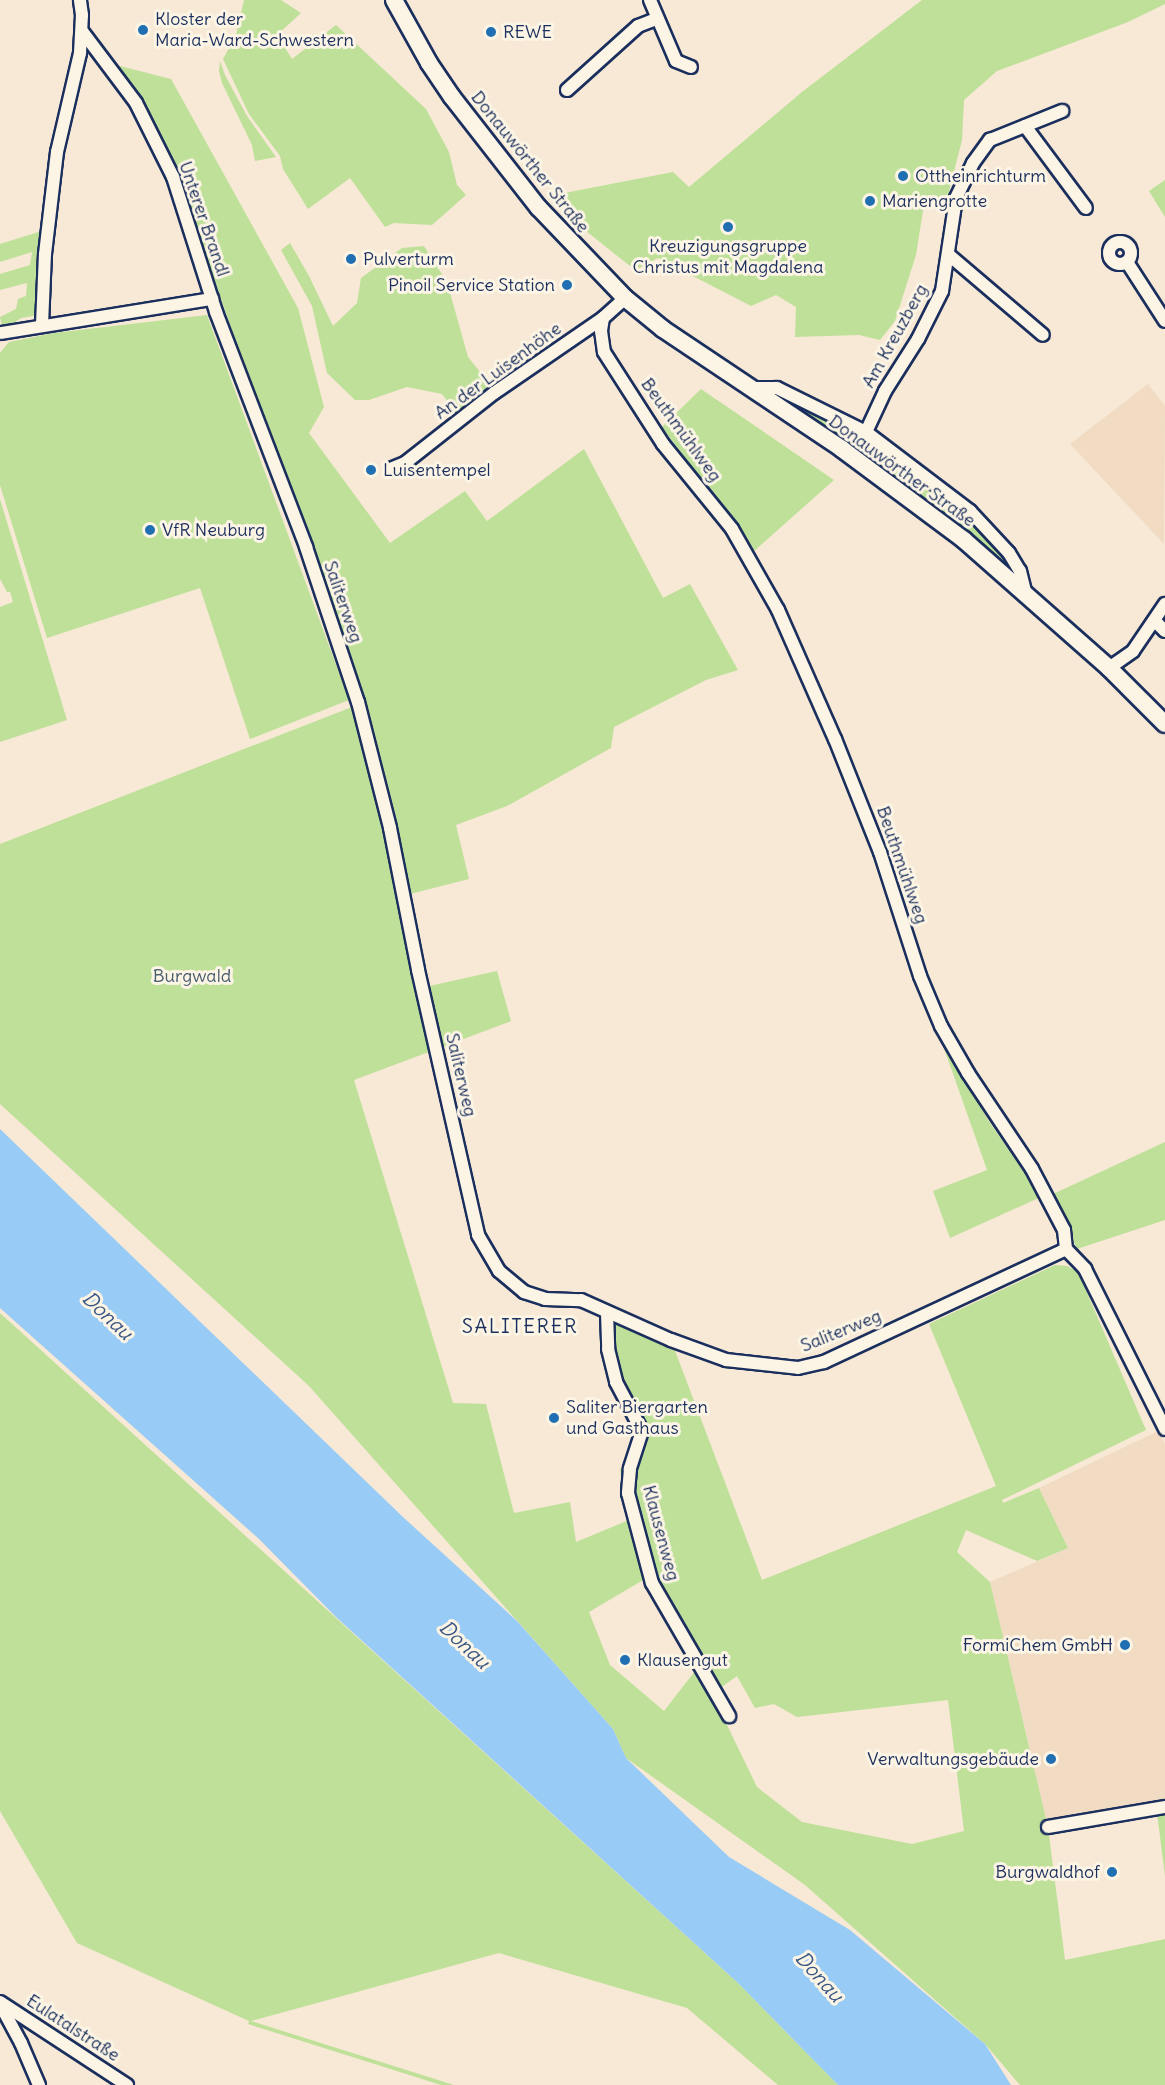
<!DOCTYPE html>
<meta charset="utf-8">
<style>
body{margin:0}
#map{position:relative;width:1165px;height:2085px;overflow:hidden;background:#f7e9d5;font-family:Delius,sans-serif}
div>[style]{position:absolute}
.built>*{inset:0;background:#f1dbc2}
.green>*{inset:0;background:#bee099}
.water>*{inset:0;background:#98cbf5}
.roads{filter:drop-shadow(2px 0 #1b2f5e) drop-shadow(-2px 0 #1b2f5e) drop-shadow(0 2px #1b2f5e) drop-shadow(0 -2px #1b2f5e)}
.minor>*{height:12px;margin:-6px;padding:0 6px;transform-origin:6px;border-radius:6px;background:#fcf5e5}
.minor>.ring{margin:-6px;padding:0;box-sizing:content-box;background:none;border:12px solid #fcf5e5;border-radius:50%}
.secondary>*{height:16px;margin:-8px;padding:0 8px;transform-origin:8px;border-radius:8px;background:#fcf5e5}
.dots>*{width:16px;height:16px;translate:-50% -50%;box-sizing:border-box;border:3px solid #fcf5e5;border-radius:50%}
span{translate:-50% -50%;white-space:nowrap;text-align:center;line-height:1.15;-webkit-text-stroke:6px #fcf5e5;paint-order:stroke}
.poi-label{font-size:18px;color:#1b2f5e}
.left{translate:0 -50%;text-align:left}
.right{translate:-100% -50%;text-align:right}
.street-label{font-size:18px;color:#1b2f5e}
.park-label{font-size:18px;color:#445b6d}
.water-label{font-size:20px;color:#3a5684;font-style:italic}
.neighbourhood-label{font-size:20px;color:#1b2f5e;letter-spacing:1.5px}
</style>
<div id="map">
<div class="built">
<div style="clip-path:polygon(1148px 384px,1165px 406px,1164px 544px,1070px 444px)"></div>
<div style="clip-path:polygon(1158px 1431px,1165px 1444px,1165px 1807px,1048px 1827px,990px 1582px,1068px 1548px,1039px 1488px)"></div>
</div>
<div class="green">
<div style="clip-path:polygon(244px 0,281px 0,301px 13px,277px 35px,292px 59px,336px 25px,426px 109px,449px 152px,457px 185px,466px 195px,432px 225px,394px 223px,385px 227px,350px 178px,308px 209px,283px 169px,280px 156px,249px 114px,223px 59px,236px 35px)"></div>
<div style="clip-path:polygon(922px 0,1165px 0,1165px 4px,1128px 22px,997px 71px,964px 100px,962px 140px,948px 195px,924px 204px,916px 255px,895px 321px,880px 340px,859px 335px,795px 337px,796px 307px,776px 295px,751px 306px,658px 258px,635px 270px,586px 231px,554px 195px,673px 172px,689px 187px,802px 92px)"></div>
<div style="clip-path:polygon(220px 61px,225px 75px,247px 116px,276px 157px,255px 161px,252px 145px,222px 83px,219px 71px)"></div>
<div style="clip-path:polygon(evenodd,112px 64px,171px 79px,298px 308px,324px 407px,309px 433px,390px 543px,465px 491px,487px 521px,584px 449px,663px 598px,690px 584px,738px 670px,706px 680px,614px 727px,611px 748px,507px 806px,456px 825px,469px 879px,398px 897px,416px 989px,497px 971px,511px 1021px,354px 1080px,453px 1403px,486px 1404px,514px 1513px,570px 1502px,576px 1542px,629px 1520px,620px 1470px,629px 1453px,644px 1454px,646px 1435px,642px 1417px,621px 1384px,609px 1320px,674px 1348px,762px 1580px,996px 1486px,929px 1324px,1055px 1265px,1067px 1266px,1078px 1272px,1146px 1430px,1002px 1500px,1003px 1503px,1039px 1488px,1068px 1548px,1037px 1561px,966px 1530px,957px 1552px,990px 1582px,1048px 1827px,1065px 1960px,1165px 1939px,1165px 2085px,1020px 2085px,985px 2044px,805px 1885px,626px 1758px,613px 1729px,309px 1386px,0 1104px,0 844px,352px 707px,355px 709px,364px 705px,177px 174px,112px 64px,655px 1573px,702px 1662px,664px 1711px,610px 1665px,589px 1612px,655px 1573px,112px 64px,737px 1676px,755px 1708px,774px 1704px,797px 1717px,948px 1700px,964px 1831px,912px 1844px,802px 1822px,757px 1787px,712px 1694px,737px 1676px)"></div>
<div style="clip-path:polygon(1165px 180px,1165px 217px,1149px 191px)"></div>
<div style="clip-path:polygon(45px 230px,39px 315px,21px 318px,3px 330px,0 317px,16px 309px,18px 299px,26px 296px,27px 283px,0 290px,0 274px,30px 265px,32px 252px,0 262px,0 244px)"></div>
<div style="clip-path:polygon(290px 243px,309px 276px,333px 326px,357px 303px,361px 278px,402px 248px,424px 246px,447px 282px,468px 357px,492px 387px,457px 414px,442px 394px,407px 387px,369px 400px,355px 400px,327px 373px,312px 306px,281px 250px)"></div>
<div style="clip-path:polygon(207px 315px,349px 700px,250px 739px,200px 588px,47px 638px,0 485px,0 353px,9px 342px,54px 333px)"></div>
<div style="clip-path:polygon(701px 389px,834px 480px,753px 552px,662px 427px)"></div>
<div style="clip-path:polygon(777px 394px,867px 444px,952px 506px,1012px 565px,1008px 570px,774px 397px)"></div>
<div style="clip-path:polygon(0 499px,67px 720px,0 742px,0 607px,13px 602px,10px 592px,7px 592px,0 579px)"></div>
<div style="clip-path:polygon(940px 1037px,988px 1120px,1041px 1197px,950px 1238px,933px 1191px,987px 1170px)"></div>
<div style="clip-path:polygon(1165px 1142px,1165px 1220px,1077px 1249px,1053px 1194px)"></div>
<div style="clip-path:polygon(0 1313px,738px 1983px,838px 2085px,778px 2085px,687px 2008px,499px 1953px,251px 2021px,454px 2085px,441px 2085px,248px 2024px,249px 2021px,77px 1943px,0 1811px)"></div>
<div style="clip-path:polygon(1165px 1811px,1165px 1876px,1157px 1813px)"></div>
</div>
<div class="water">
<div style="clip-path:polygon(0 1129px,404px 1518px,517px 1621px,613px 1729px,626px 1758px,729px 1857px,850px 1930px,985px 2044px,1011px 2085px,838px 2085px,738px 1983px,336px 1617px,259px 1539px,0 1308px)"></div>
</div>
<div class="roads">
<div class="minor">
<div style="left:650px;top:0;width:66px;rotate:66.9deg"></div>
<div style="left:676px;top:61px;width:16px;rotate:22deg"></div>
<div style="left:82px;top:31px;width:90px;rotate:53.1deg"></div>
<div style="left:136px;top:103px;width:83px;rotate:63.4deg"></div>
<div style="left:173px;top:177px;width:142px;rotate:72.3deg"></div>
<div style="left:216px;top:312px;width:252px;rotate:69deg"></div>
<div style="left:306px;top:547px;width:163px;rotate:71.5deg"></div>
<div style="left:358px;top:702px;width:130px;rotate:75.7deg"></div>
<div style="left:390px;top:828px;width:145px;rotate:78.8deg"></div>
<div style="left:418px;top:970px;width:272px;rotate:77.2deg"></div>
<div style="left:478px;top:1235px;width:42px;rotate:59.7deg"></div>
<div style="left:499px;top:1271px;width:33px;rotate:40deg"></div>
<div style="left:524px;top:1292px;width:22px;rotate:18deg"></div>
<div style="left:545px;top:1299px;width:36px;rotate:2deg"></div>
<div style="left:581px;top:1300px;width:98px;rotate:24deg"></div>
<div style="left:671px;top:1340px;width:59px;rotate:20deg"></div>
<div style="left:726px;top:1360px;width:72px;rotate:6.3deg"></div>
<div style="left:798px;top:1368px;width:27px;rotate:-13deg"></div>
<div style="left:824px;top:1362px;width:267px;rotate:-25deg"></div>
<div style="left:567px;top:90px;width:96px;rotate:-42deg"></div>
<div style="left:638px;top:26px;width:19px;rotate:-21deg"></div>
<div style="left:1025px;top:126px;width:102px;rotate:53.4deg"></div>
<div class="ring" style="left:1109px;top:242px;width:10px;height:10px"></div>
<div style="left:949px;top:255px;width:123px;rotate:40.4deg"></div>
<div style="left:1127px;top:262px;width:70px;rotate:57.2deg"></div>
<div style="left:603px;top:318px;width:13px;rotate:99deg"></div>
<div style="left:601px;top:331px;width:21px;rotate:82deg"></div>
<div style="left:604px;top:352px;width:109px;rotate:57.3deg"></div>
<div style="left:663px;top:444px;width:109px;rotate:50.9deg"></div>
<div style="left:732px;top:529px;width:93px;rotate:60.4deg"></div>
<div style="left:778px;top:610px;width:141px;rotate:66.2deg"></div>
<div style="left:835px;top:739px;width:122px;rotate:68.3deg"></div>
<div style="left:880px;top:852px;width:130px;rotate:72.1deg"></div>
<div style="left:920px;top:976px;width:54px;rotate:67.2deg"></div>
<div style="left:941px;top:1026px;width:54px;rotate:60.1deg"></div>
<div style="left:968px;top:1073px;width:115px;rotate:56.3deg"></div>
<div style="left:1032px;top:1169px;width:69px;rotate:62.3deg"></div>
<div style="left:1064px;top:1230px;width:19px;rotate:84deg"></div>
<div style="left:1066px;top:1249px;width:28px;rotate:46deg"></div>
<div style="left:1085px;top:1269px;width:179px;rotate:63.4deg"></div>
<div style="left:42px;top:325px;width:71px;rotate:-87.6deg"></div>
<div style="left:45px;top:254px;width:103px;rotate:-83.3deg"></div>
<div style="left:57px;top:152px;width:102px;rotate:-76.9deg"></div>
<div style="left:80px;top:53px;width:38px;rotate:-87deg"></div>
<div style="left:82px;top:15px;width:15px;rotate:-98deg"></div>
<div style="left:1px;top:333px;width:214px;rotate:-9.2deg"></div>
<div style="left:752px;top:388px;width:25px"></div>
<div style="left:777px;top:388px;width:99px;rotate:26.3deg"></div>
<div style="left:866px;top:432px;width:131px;rotate:37.2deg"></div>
<div style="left:970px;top:511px;width:57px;rotate:47.1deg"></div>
<div style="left:1009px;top:553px;width:21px;rotate:59deg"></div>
<div style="left:1020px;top:571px;width:21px;rotate:76deg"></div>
<div style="left:866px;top:432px;width:45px;rotate:-65.1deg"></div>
<div style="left:885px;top:391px;width:62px;rotate:-57.6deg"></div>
<div style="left:918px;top:339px;width:54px;rotate:-63.4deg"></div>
<div style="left:942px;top:291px;width:94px;rotate:-81.4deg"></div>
<div style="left:956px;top:198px;width:39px;rotate:-64deg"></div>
<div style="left:973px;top:163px;width:29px;rotate:-54deg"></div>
<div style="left:990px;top:140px;width:78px;rotate:-21.9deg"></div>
<div style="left:390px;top:469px;width:16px;rotate:-22deg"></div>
<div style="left:405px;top:463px;width:113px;rotate:-38.2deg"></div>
<div style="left:494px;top:393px;width:132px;rotate:-34.5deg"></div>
<div style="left:603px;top:318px;width:30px;rotate:-42deg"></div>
<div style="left:1155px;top:621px;width:14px;rotate:45deg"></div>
<div style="left:1109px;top:668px;width:29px;rotate:-35deg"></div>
<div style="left:1133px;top:651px;width:57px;rotate:-55.8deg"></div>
<div style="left:607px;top:1313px;width:36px;rotate:88deg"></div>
<div style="left:608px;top:1349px;width:34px;rotate:76deg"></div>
<div style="left:616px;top:1382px;width:55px;rotate:62deg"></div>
<div style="left:642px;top:1431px;width:40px;rotate:108deg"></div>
<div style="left:630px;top:1469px;width:24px;rotate:95deg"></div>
<div style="left:628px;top:1493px;width:93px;rotate:75.1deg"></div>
<div style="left:652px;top:1583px;width:154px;rotate:59.9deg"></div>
<div style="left:1048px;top:1827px;width:119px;rotate:-9.7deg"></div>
<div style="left:0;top:2002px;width:152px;rotate:33.2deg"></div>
<div style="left:0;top:2004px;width:44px;rotate:61.7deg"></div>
<div style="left:21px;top:2043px;width:46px;rotate:66.8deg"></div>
</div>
<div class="secondary">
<div style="left:394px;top:0;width:72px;rotate:60.9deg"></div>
<div style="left:429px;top:63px;width:41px;rotate:55.9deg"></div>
<div style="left:452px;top:97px;width:140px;rotate:52deg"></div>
<div style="left:538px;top:207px;width:126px;rotate:46.3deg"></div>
<div style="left:625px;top:298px;width:49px;rotate:39.2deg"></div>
<div style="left:663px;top:329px;width:216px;rotate:33.8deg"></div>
<div style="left:842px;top:449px;width:152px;rotate:36.7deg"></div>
<div style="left:964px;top:540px;width:193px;rotate:41.4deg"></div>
<div style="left:1109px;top:668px;width:79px;rotate:45deg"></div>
</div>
</div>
<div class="dots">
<div style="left:143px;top:30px;background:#1f6fb2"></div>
<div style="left:491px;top:32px;background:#1f6fb2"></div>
<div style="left:903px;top:176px;background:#1f6fb2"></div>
<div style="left:870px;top:201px;background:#1f6fb2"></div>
<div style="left:728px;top:227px;background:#1f6fb2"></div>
<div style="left:351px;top:259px;background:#1f6fb2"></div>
<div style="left:567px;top:285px;background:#1f6fb2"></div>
<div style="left:371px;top:470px;background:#1f6fb2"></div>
<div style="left:150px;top:530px;background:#1f6fb2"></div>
<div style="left:554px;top:1418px;background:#1f6fb2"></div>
<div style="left:1125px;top:1645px;background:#1f6fb2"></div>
<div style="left:625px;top:1660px;background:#1f6fb2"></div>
<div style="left:1051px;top:1759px;background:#1f6fb2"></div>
<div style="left:1112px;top:1872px;background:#1f6fb2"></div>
</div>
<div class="poi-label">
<span class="left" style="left:155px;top:30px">Kloster der<br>Maria-Ward-Schwestern</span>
<span class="left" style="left:503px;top:32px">REWE</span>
<span class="left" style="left:915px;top:176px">Ottheinrichturm</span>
<span class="left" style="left:882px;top:201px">Mariengrotte</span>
<span style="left:728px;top:257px">Kreuzigungsgruppe<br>Christus mit Magdalena</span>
<span class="left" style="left:363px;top:259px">Pulverturm</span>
<span class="right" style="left:555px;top:285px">Pinoil Service Station</span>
<span class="left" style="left:383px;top:470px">Luisentempel</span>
<span class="left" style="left:162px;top:530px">VfR Neuburg</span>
<span class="left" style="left:566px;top:1418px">Saliter Biergarten<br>und Gasthaus</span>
<span class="right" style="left:1113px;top:1645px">FormiChem GmbH</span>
<span class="left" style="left:637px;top:1660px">Klausengut</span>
<span class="right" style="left:1039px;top:1759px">Verwaltungsgebäude</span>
<span class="right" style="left:1100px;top:1872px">Burgwaldhof</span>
</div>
<div class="street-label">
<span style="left:530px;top:162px;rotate:51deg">Donauwörther Straße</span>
<span style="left:204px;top:219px;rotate:71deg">Unterer Brandl</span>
<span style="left:895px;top:336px;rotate:-61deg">Am Kreuzberg</span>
<span style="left:498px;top:371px;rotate:-36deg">An der Luisenhöhe</span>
<span style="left:681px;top:430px;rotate:54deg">Beuthmühlweg</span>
<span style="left:902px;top:471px;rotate:36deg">Donauwörther Straße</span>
<span style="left:343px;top:602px;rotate:71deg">Saliterweg</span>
<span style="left:902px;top:865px;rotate:71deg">Beuthmühlweg</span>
<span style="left:461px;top:1075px;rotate:77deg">Saliterweg</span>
<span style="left:841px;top:1331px;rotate:-22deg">Saliterweg</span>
<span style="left:661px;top:1533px;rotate:75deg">Klausenweg</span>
<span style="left:73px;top:2028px;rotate:33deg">Eulatalstraße</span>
</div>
<div class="park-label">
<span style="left:192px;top:976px">Burgwald</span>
</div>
<div class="water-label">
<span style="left:108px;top:1315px;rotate:43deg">Donau</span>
<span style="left:465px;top:1644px;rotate:43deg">Donau</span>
<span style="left:820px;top:1976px;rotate:48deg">Donau</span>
</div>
<div class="neighbourhood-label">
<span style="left:520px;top:1325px">SALITERER</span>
</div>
</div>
